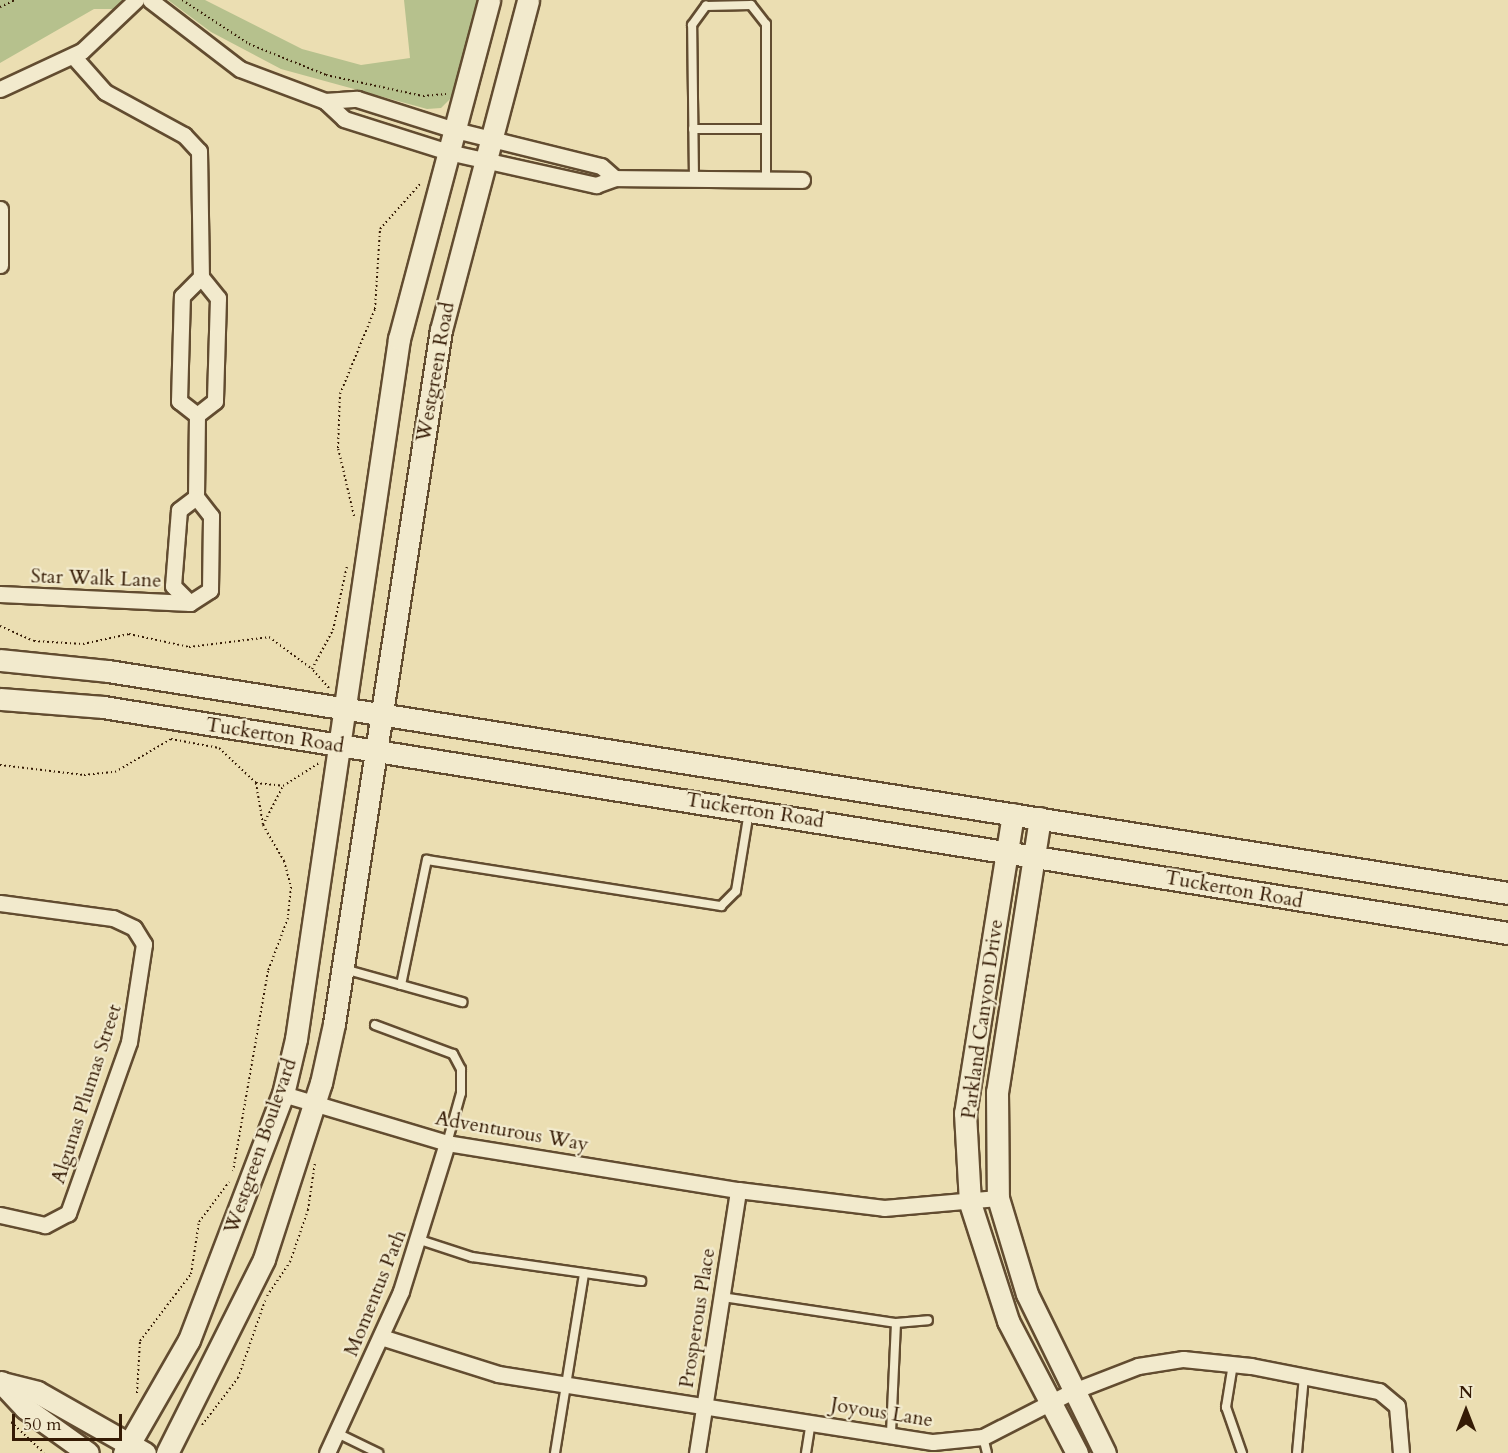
<!DOCTYPE html>
<style>
body{margin:0}
#map{position:relative;width:1508px;height:1453px;overflow:hidden;background:#ebdeb2;font-family:Cardo,serif}
div>[style]{position:absolute}
.green>*{inset:0;background:#b6c18d}
.path>*{height:2px;margin-top:-1px;transform-origin:0;background:repeating-linear-gradient(90deg,#351b05 0 1.5px,transparent 0 4.5px)}
.roads{filter:drop-shadow(2px 0 #624c30) drop-shadow(-2px 0 #624c30) drop-shadow(0 2px #624c30) drop-shadow(0 -2px #624c30)}
.lane>*{height:8px;margin:-4px;padding:0 4px;transform-origin:4px;border-radius:4px;background:#f2eacd}
.street>*{height:15px;margin:-7.5px;padding:0 7.5px;transform-origin:7.5px;border-radius:7.5px;background:#f2eacd}
.secondary>*{height:21px;margin:-10.5px;padding:0 10.5px;transform-origin:10.5px;border-radius:10.5px;background:#f2eacd}
span{translate:-50% -50%;white-space:nowrap;text-align:center;line-height:1.15;-webkit-text-stroke:4.5px #f2eacd;paint-order:stroke}
.street-label{font-size:20px;color:#351b05}
.north{position:absolute;left:1436px;top:1381px;width:60px;height:60px;-webkit-text-stroke:4px #f2eacd;paint-order:stroke;rotate:0deg;font-size:16px;font-weight:700;line-height:24px;text-align:center;color:#351b05}
.north::after{content:'';display:block;margin:auto;width:21px;height:27px;background:#351b05;clip-path:polygon(50% 0,100% 100%,50% 72%,0 100%)}
.scale{position:absolute;left:12px;top:1414px;width:110px;height:27px;box-sizing:border-box;border:3px solid #351b05;border-top:0;padding-left:8px;font-size:18px;line-height:21px;white-space:nowrap;color:#351b05;-webkit-text-stroke:4px #f2eacd;paint-order:stroke}
</style>
<div id="map">
<div class="green">
<div style="clip-path:polygon(0 0,122px 0,114px 9px,94px 9px,0 63px)"></div>
<div style="clip-path:polygon(168px 0,205px 0,302px 49px,361px 65px,410px 58px,404px 0,480px 0,455px 94px,441px 108px,427px 109px,281px 69px,211px 32px)"></div>
</div>
<div class="path">
<div style="left:182px;top:0;width:80px;rotate:33.3deg"></div>
<div style="left:249px;top:44px;width:83px;rotate:21.9deg"></div>
<div style="left:326px;top:75px;width:99px;rotate:12.2deg"></div>
<div style="left:423px;top:96px;width:23px;rotate:-5deg"></div>
<div style="left:0;top:7px;width:17px;rotate:-25deg"></div>
<div style="left:354px;top:516px;width:70px;rotate:-103.2deg"></div>
<div style="left:338px;top:448px;width:54px;rotate:-87.9deg"></div>
<div style="left:340px;top:394px;width:92px;rotate:-67.6deg"></div>
<div style="left:375px;top:309px;width:80px;rotate:-86.4deg"></div>
<div style="left:380px;top:229px;width:62px;rotate:-48.3deg"></div>
<div style="left:0;top:626px;width:37px;rotate:24deg"></div>
<div style="left:34px;top:641px;width:49px;rotate:3.5deg"></div>
<div style="left:83px;top:644px;width:47px;rotate:-12.3deg"></div>
<div style="left:129px;top:634px;width:61px;rotate:12.2deg"></div>
<div style="left:189px;top:647px;width:81px;rotate:-7.1deg"></div>
<div style="left:269px;top:637px;width:54px;rotate:36.7deg"></div>
<div style="left:329px;top:688px;width:25px;rotate:-132deg"></div>
<div style="left:312px;top:669px;width:44px;rotate:-61.7deg"></div>
<div style="left:333px;top:630px;width:66px;rotate:-77.7deg"></div>
<div style="left:0;top:765px;width:85px;rotate:6.8deg"></div>
<div style="left:84px;top:775px;width:31px;rotate:-6deg"></div>
<div style="left:115px;top:772px;width:65px;rotate:-30.5deg"></div>
<div style="left:171px;top:739px;width:49px;rotate:10.6deg"></div>
<div style="left:219px;top:748px;width:51px;rotate:43.4deg"></div>
<div style="left:256px;top:783px;width:43px;rotate:80.5deg"></div>
<div style="left:263px;top:825px;width:42px;rotate:59.7deg"></div>
<div style="left:284px;top:861px;width:27px;rotate:75deg"></div>
<div style="left:291px;top:887px;width:31px;rotate:96deg"></div>
<div style="left:288px;top:918px;width:57px;rotate:110.7deg"></div>
<div style="left:268px;top:971px;width:203px;rotate:99.9deg"></div>
<div style="left:256px;top:783px;width:27px;rotate:6deg"></div>
<div style="left:263px;top:825px;width:44px;rotate:-62.9deg"></div>
<div style="left:283px;top:786px;width:43px;rotate:-32.6deg"></div>
<div style="left:267px;top:1296px;width:41px;rotate:-55.9deg"></div>
<div style="left:290px;top:1262px;width:55px;rotate:-70.9deg"></div>
<div style="left:308px;top:1210px;width:49px;rotate:-81.7deg"></div>
<div style="left:137px;top:1393px;width:52px;rotate:-86.7deg"></div>
<div style="left:140px;top:1341px;width:84px;rotate:-52.7deg"></div>
<div style="left:191px;top:1274px;width:53px;rotate:-81.3deg"></div>
<div style="left:199px;top:1222px;width:50px;rotate:-53.1deg"></div>
<div style="left:11px;top:1422px;width:45px;rotate:43.2deg"></div>
<div style="left:202px;top:1425px;width:59px;rotate:-52.5deg"></div>
<div style="left:238px;top:1378px;width:82px;rotate:-70.7deg"></div>
</div>
<div class="roads">
<div class="lane">
<div style="left:693px;top:129px;width:73px"></div>
<div style="left:694px;top:179px;width:154px;rotate:-90.7deg"></div>
<div style="left:692px;top:25px;width:24px;rotate:-54deg"></div>
<div style="left:706px;top:6px;width:45px;rotate:-1.3deg"></div>
<div style="left:751px;top:5px;width:24px;rotate:52deg"></div>
<div style="left:766px;top:24px;width:156px;rotate:90deg"></div>
<div style="left:344px;top:969px;width:123px;rotate:15.6deg"></div>
<div style="left:401px;top:985px;width:128px;rotate:-78.3deg"></div>
<div style="left:427px;top:860px;width:298px;rotate:8.9deg"></div>
<div style="left:721px;top:906px;width:21px;rotate:-45deg"></div>
<div style="left:736px;top:891px;width:80px;rotate:-80.7deg"></div>
<div style="left:375px;top:1025px;width:83px;rotate:20.4deg"></div>
<div style="left:453px;top:1054px;width:17px;rotate:62deg"></div>
<div style="left:461px;top:1069px;width:24px;rotate:90deg"></div>
<div style="left:461px;top:1093px;width:52px;rotate:105.6deg"></div>
<div style="left:420px;top:1240px;width:55px;rotate:18.1deg"></div>
<div style="left:472px;top:1257px;width:171px;rotate:8.1deg"></div>
<div style="left:722px;top:1297px;width:176px;rotate:8.5deg"></div>
<div style="left:896px;top:1323px;width:111px;rotate:92.6deg"></div>
<div style="left:896px;top:1323px;width:32px;rotate:-5deg"></div>
<div style="left:1233px;top:1364px;width:44px;rotate:99.2deg"></div>
<div style="left:1226px;top:1407px;width:49px;rotate:70.8deg"></div>
<div style="left:337px;top:1433px;width:46px;rotate:26deg"></div>
<div style="left:983px;top:1437px;width:16px;rotate:76deg"></div>
<div style="left:555px;top:1453px;width:182px;rotate:-80.8deg"></div>
<div style="left:806px;top:1453px;width:31px;rotate:-81deg"></div>
<div style="left:1297px;top:1453px;width:77px;rotate:-84.8deg"></div>
</div>
<div class="street">
<div style="left:150px;top:0;width:113px;rotate:37.5deg"></div>
<div style="left:240px;top:69px;width:91px;rotate:20.6deg"></div>
<div style="left:325px;top:101px;width:26px;rotate:43deg"></div>
<div style="left:344px;top:119px;width:109px;rotate:17.6deg"></div>
<div style="left:448px;top:152px;width:152px;rotate:12.6deg"></div>
<div style="left:596px;top:185px;width:20px;rotate:-20deg"></div>
<div style="left:615px;top:178px;width:187px;rotate:0.6deg"></div>
<div style="left:73px;top:56px;width:48px;rotate:48.4deg"></div>
<div style="left:105px;top:92px;width:90px;rotate:28.6deg"></div>
<div style="left:184px;top:135px;width:22px;rotate:47deg"></div>
<div style="left:199px;top:151px;width:126px;rotate:89.1deg"></div>
<div style="left:201px;top:277px;width:27px;rotate:51deg"></div>
<div style="left:218px;top:298px;width:103px;rotate:91.7deg"></div>
<div style="left:215px;top:401px;width:23px;rotate:142deg"></div>
<div style="left:0;top:89px;width:90px;rotate:-24.9deg"></div>
<div style="left:82px;top:51px;width:74px;rotate:-43.4deg"></div>
<div style="left:325px;top:101px;width:32px;rotate:-4deg"></div>
<div style="left:357px;top:99px;width:103px;rotate:17.6deg"></div>
<div style="left:455px;top:130px;width:150px;rotate:13.9deg"></div>
<div style="left:601px;top:166px;width:18px;rotate:41deg"></div>
<div style="left:0;top:209px;width:56px;rotate:90deg"></div>
<div style="left:197px;top:415px;width:23px;rotate:-142deg"></div>
<div style="left:179px;top:401px;width:105px;rotate:-88.4deg"></div>
<div style="left:182px;top:296px;width:27px;rotate:-45deg"></div>
<div style="left:0;top:594px;width:190px;rotate:2.7deg"></div>
<div style="left:190px;top:603px;width:24px;rotate:-33deg"></div>
<div style="left:210px;top:590px;width:74px;rotate:-89.2deg"></div>
<div style="left:211px;top:516px;width:24px;rotate:-128deg"></div>
<div style="left:196px;top:497px;width:82px;rotate:-89.3deg"></div>
<div style="left:190px;top:603px;width:24px;rotate:-135deg"></div>
<div style="left:173px;top:586px;width:76px;rotate:-85.5deg"></div>
<div style="left:179px;top:510px;width:21px;rotate:-37deg"></div>
<div style="left:0;top:903px;width:114px;rotate:7.6deg"></div>
<div style="left:113px;top:918px;width:23px;rotate:25deg"></div>
<div style="left:134px;top:928px;width:19px;rotate:58deg"></div>
<div style="left:144px;top:944px;width:99px;rotate:98.7deg"></div>
<div style="left:129px;top:1042px;width:182px;rotate:109.6deg"></div>
<div style="left:68px;top:1213px;width:26px;rotate:152deg"></div>
<div style="left:45px;top:1225px;width:46px;rotate:-167.5deg"></div>
<div style="left:283px;top:1094px;width:171px;rotate:16.6deg"></div>
<div style="left:447px;top:1143px;width:295px;rotate:9.2deg"></div>
<div style="left:738px;top:1190px;width:147px;rotate:7deg"></div>
<div style="left:884px;top:1208px;width:114px;rotate:-5deg"></div>
<div style="left:381px;top:1337px;width:123px;rotate:17.5deg"></div>
<div style="left:498px;top:1374px;width:440px;rotate:8.9deg"></div>
<div style="left:933px;top:1442px;width:50px;rotate:-5.7deg"></div>
<div style="left:983px;top:1437px;width:99px;rotate:-27.1deg"></div>
<div style="left:1071px;top:1392px;width:72px;rotate:-21.2deg"></div>
<div style="left:1138px;top:1366px;width:46px;rotate:-8.8deg"></div>
<div style="left:1183px;top:1359px;width:68px;rotate:5.9deg"></div>
<div style="left:1251px;top:1366px;width:130px;rotate:11.1deg"></div>
<div style="left:1379px;top:1391px;width:23px;rotate:40deg"></div>
<div style="left:1397px;top:1406px;width:47px;rotate:85.1deg"></div>
<div style="left:327px;top:1453px;width:178px;rotate:-65.4deg"></div>
<div style="left:401px;top:1291px;width:155px;rotate:-72.7deg"></div>
<div style="left:697px;top:1453px;width:266px;rotate:-81.1deg"></div>
</div>
<div class="secondary">
<div style="left:0;top:660px;width:109px;rotate:5.8deg"></div>
<div style="left:108px;top:671px;width:1417px;rotate:9.01deg"></div>
<div style="left:0;top:699px;width:103px;rotate:4.4deg"></div>
<div style="left:103px;top:707px;width:1423px;rotate:9.14deg"></div>
<div style="left:1013px;top:814px;width:303px;rotate:99.1deg"></div>
<div style="left:965px;top:1113px;width:90px;rotate:86.8deg"></div>
<div style="left:970px;top:1203px;width:124px;rotate:72.1deg"></div>
<div style="left:1008px;top:1321px;width:149px;rotate:62.4deg"></div>
<div style="left:1040px;top:818px;width:277px;rotate:98.9deg"></div>
<div style="left:997px;top:1092px;width:106px;rotate:89.5deg"></div>
<div style="left:998px;top:1198px;width:100px;rotate:73.2deg"></div>
<div style="left:1027px;top:1294px;width:177px;rotate:63.9deg"></div>
<div style="left:1px;top:1382px;width:35px;rotate:47deg"></div>
<div style="left:25px;top:1408px;width:77px;rotate:35.5deg"></div>
<div style="left:2px;top:1383px;width:36px;rotate:14deg"></div>
<div style="left:37px;top:1392px;width:124px;rotate:29.5deg"></div>
<div style="left:124px;top:1453px;width:130px;rotate:-60.1deg"></div>
<div style="left:189px;top:1340px;width:263px;rotate:-69.1deg"></div>
<div style="left:283px;top:1094px;width:57px;rotate:-76.7deg"></div>
<div style="left:296px;top:1039px;width:708px;rotate:-81.63deg"></div>
<div style="left:399px;top:339px;width:351px;rotate:-75.1deg"></div>
<div style="left:167px;top:1453px;width:217px;rotate:-63.4deg"></div>
<div style="left:264px;top:1259px;width:185px;rotate:-72.1deg"></div>
<div style="left:321px;top:1083px;width:60px;rotate:-77.6deg"></div>
<div style="left:334px;top:1024px;width:702px;rotate:-81.24deg"></div>
<div style="left:441px;top:330px;width:341px;rotate:-75.2deg"></div>
</div>
</div>
<div class="street-label">
<span style="left:435px;top:372px;rotate:-80deg">Westgreen Road</span>
<span style="left:96px;top:578px;rotate:2deg">Star Walk Lane</span>
<span style="left:275px;top:735px;rotate:9deg">Tuckerton Road</span>
<span style="left:755px;top:810px;rotate:9deg">Tuckerton Road</span>
<span style="left:1234px;top:889px;rotate:10deg">Tuckerton Road</span>
<span style="left:982px;top:1019px;rotate:-82deg">Parkland Canyon Drive</span>
<span style="left:86px;top:1094px;rotate:-72deg">Algunas Plumas Street</span>
<span style="left:512px;top:1131px;rotate:10deg">Adventurous Way</span>
<span style="left:260px;top:1146px;rotate:-71deg">Westgreen Boulevard</span>
<span style="left:375px;top:1293px;rotate:-68deg">Momentus Path</span>
<span style="left:697px;top:1318px;rotate:-81deg">Prosperous Place</span>
<span style="left:882px;top:1412px;rotate:9deg">Joyous Lane</span>
</div>
<div class="north">N</div>
<div class="scale">50 m</div>
</div>
